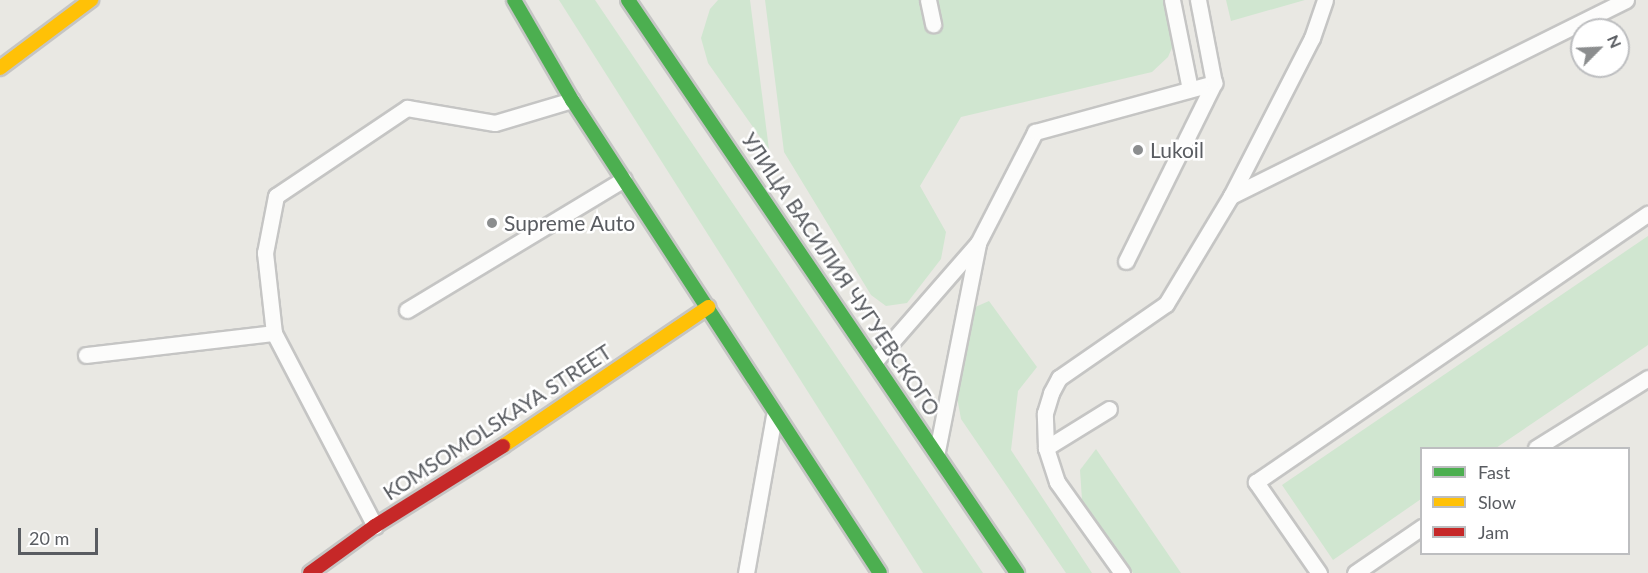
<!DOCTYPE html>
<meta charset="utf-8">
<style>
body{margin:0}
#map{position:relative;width:1648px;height:573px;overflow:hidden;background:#e9e8e3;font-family:Lato,sans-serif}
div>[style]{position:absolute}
.green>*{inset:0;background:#d0e6d0}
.roads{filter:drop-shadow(2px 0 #c5c5c4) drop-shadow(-2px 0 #c5c5c4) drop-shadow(0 2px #c5c5c4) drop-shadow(0 -2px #c5c5c4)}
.lane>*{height:15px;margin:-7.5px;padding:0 7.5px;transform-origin:7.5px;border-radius:7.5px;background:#fcfcfb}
.fast>*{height:14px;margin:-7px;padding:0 7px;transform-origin:7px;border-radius:7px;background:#4caf50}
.slow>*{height:14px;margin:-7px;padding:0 7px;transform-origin:7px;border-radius:7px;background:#ffc107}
.jam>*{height:14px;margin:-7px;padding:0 7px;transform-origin:7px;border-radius:7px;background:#c62828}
.dots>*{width:16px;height:16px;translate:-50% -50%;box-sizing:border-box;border:3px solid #fff;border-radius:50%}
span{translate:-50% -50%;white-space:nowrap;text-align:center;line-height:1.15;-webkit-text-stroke:5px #fff;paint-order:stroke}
.poi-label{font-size:21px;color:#595c61}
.left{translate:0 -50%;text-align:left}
.street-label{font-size:21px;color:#595c61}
.legend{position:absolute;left:1420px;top:447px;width:210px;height:108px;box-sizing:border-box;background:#fff;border:2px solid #bdbec0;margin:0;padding:8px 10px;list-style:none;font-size:18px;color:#595c61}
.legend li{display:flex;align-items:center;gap:12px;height:30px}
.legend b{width:30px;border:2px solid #bdbec0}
.north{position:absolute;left:1570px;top:18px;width:60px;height:60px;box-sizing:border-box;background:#fff;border:2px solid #bdbec0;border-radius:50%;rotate:66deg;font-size:16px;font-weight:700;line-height:24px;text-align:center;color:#595c61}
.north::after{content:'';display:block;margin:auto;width:21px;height:27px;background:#8b8d8e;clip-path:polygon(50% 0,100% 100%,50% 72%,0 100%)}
.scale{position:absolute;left:18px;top:528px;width:80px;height:27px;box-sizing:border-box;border:3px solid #595c61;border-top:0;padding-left:8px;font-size:18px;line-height:21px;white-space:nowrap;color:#595c61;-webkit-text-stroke:4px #fff;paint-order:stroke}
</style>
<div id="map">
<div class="green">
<div style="clip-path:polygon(559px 0,595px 0,983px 573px,923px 573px)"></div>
<div style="clip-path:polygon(718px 0,750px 0,769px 150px,708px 63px,701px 38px,710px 9px)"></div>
<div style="clip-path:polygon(765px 0,1172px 0,1178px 34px,1168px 57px,1152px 72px,961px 117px,920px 186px,946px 232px,941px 259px,907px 303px,886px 306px,871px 295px,784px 152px)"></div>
<div style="clip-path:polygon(1226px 0,1305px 0,1231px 21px)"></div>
<div style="clip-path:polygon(1648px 236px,1648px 345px,1496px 448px,1422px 448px,1421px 499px,1333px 560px,1282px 485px)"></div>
<div style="clip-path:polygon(989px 301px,1037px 367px,1018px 391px,1011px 450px,1092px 573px,1066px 573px,961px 419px,957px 397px,973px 308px)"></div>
<div style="clip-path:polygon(1096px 449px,1181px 573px,1133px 573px,1082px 500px,1080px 470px)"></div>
</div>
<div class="roads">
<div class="lane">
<div style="left:928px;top:0;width:25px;rotate:78deg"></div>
<div style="left:1172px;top:0;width:91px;rotate:78.6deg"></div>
<div style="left:1231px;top:196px;width:441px;rotate:-26.4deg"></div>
<div style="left:1126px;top:261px;width:199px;rotate:-63.7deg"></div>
<div style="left:407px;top:310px;width:253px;rotate:-31.1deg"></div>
<div style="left:274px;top:333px;width:218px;rotate:62.4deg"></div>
<div style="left:86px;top:355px;width:189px;rotate:-6.7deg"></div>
<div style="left:274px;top:333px;width:81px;rotate:-96.4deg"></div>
<div style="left:265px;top:253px;width:58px;rotate:-79.1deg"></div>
<div style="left:276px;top:196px;width:158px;rotate:-33.9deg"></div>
<div style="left:407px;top:108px;width:89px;rotate:9.7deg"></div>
<div style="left:495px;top:123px;width:80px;rotate:-16.6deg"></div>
<div style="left:875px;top:361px;width:157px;rotate:-48.9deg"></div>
<div style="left:1046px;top:448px;width:74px;rotate:-31.8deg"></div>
<div style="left:1536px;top:448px;width:132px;rotate:-32deg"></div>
<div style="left:937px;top:451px;width:212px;rotate:-78.8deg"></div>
<div style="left:978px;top:243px;width:125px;rotate:-62.8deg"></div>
<div style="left:1035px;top:132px;width:186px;rotate:-15.3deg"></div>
<div style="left:1214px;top:83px;width:85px;rotate:-100.9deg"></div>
<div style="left:746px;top:573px;width:159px;rotate:-79.9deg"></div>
<div style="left:1122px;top:573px;width:112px;rotate:-125.5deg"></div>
<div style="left:1057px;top:482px;width:36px;rotate:-108deg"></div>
<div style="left:1046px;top:448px;width:35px;rotate:-92deg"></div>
<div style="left:1045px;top:413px;width:21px;rotate:-73deg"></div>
<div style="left:1051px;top:393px;width:17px;rotate:-62deg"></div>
<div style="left:1059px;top:378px;width:130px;rotate:-34.7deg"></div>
<div style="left:1166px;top:304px;width:126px;rotate:-59deg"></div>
<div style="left:1231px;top:196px;width:178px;rotate:-62.9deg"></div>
<div style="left:1312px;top:38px;width:40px;rotate:-71.1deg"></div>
<div style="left:1319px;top:573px;width:111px;rotate:-124.7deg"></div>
<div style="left:1256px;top:482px;width:475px;rotate:-34.4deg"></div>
<div style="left:1355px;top:573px;width:81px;rotate:-34.5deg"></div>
</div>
<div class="fast">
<div style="left:514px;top:0;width:116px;rotate:59.9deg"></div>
<div style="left:572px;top:100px;width:564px;rotate:56.93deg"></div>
<div style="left:628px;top:0;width:693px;rotate:55.83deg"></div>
</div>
<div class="slow">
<div style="left:0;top:68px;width:114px;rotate:-36.8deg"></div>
<div style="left:503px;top:446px;width:248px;rotate:-34.1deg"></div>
</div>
<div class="jam">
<div style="left:310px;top:573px;width:80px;rotate:-35.9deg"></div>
<div style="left:375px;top:526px;width:151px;rotate:-32deg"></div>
</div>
</div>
<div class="dots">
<div style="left:1138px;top:150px;background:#8b8d8e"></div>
<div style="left:492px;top:223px;background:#8b8d8e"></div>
</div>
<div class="poi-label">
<span class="left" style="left:1150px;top:150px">Lukoil</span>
<span class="left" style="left:504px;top:223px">Supreme Auto</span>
</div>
<div class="street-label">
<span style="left:841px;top:274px;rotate:56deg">УЛИЦА ВАСИЛИЯ ЧУГУЕВСКОГО</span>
<span style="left:497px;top:422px;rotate:-33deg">KOMSOMOLSKAYA STREET</span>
</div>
<ul class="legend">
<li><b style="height:8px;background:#4caf50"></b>Fast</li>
<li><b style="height:8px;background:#ffc107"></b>Slow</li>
<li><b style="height:8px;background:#c62828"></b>Jam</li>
</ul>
<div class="north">N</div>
<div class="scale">20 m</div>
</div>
